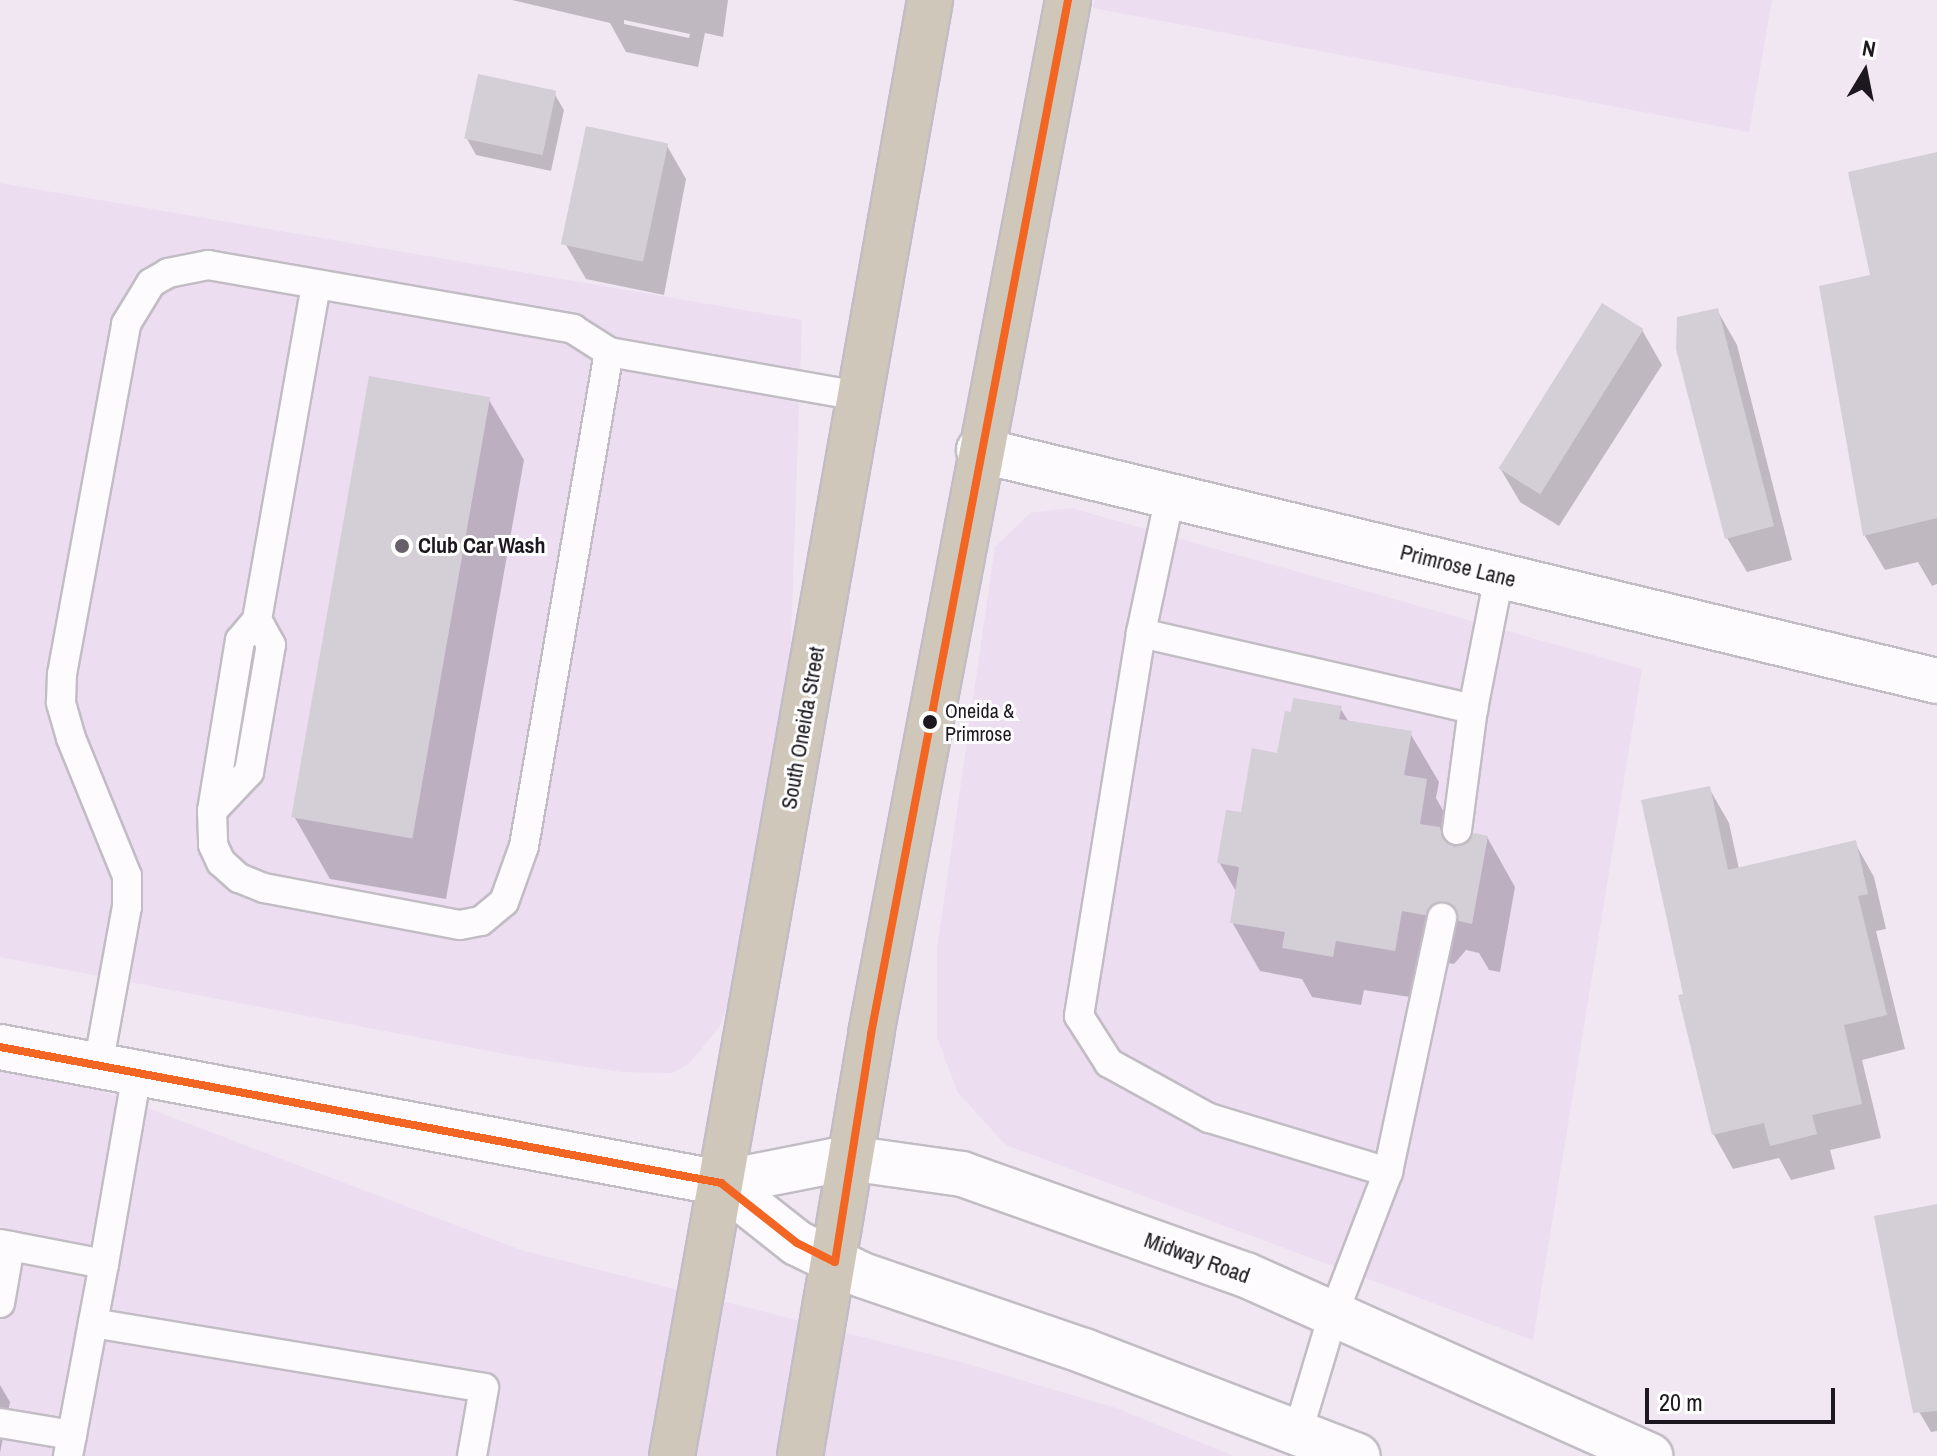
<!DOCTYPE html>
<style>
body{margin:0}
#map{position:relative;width:1937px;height:1456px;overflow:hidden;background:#f0e7f2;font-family:"Archivo Narrow",sans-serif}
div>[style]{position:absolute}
.built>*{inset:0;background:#ecddf0}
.shadow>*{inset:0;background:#0003}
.building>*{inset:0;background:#d4cfd7;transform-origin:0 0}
.roads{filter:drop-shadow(2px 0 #c2bcc4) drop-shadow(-2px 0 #c2bcc4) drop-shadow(0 2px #c2bcc4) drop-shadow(0 -2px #c2bcc4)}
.lane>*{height:28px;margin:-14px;padding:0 14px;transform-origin:14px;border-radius:14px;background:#fdfbfd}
.street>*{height:44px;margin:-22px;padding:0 22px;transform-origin:22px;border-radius:22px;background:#fdfbfd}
.secondary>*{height:44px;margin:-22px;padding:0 22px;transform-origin:22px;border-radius:22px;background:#fdfbfd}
.highway>*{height:44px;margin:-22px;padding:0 22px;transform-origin:22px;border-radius:22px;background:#cfc8ba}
.bus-1>*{height:8px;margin:-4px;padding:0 4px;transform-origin:4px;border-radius:4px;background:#f26522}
.dots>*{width:22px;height:22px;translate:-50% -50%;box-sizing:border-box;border:4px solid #fff;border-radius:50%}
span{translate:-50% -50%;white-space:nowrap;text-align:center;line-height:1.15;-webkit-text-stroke:6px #fff;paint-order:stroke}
.bus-label{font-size:20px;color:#1d181f}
.left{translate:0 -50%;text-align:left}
.poi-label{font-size:22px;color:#1d181f;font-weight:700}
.street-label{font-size:22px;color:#1d181f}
.north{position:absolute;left:1825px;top:32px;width:80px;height:80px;-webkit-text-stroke:6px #fff;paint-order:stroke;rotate:10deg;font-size:22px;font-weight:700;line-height:32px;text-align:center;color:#1d181f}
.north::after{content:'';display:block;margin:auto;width:28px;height:36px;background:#1d181f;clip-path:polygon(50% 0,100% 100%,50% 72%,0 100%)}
.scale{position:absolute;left:1645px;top:1388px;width:190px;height:36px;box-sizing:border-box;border:4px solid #1d181f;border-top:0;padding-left:10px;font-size:24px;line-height:28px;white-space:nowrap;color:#1d181f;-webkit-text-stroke:6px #fff;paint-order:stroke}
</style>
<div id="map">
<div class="built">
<div style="clip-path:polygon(1095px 0,1772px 0,1749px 132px,1093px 8px)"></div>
<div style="clip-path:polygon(0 183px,802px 320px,790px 668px,734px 986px,720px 1026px,689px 1064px,671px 1073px,622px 1072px,526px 1058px,0 957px)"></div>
<div style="clip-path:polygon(1071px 508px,1642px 669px,1533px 1340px,1006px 1145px,958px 1093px,937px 1037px,937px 949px,995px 547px,1030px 513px)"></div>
<div style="clip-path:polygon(0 1052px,521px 1250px,957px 1361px,1116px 1408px,1234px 1456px,0 1456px)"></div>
</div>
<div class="shadow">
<div style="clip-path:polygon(evenodd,512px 0,728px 0,723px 37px,705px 33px,698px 67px,626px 52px,610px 23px,512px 0,624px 20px,690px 34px,689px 38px,624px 24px,624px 20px)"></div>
<div style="clip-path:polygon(554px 93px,564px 110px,551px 171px,476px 155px,466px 137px)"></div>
<div style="clip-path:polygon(666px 144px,686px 179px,664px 295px,586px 279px,566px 245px)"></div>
<div style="clip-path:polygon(1937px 152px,1937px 584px,1932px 586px,1918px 562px,1885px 570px,1865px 536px,1821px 287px,1872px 276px)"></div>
<div style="clip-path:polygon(1717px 310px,1737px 345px,1792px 560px,1747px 572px,1727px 538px)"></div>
<div style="clip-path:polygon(1642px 330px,1662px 365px,1559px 526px,1520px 502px,1500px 468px)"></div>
<div style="clip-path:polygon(489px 400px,524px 460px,446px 899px,330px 879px,295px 818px)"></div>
<div style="clip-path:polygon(1340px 708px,1349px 722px,1410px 733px,1439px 782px,1436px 798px,1454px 830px,1451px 847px,1487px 837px,1515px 887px,1500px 972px,1489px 970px,1479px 953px,1466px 950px,1454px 964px,1430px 960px,1423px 999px,1364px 990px,1361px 1005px,1312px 997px,1302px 979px,1260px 971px,1232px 922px,1237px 893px,1219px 862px,1279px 755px)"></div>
<div style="clip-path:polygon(1709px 788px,1729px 823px,1739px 869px,1855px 843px,1874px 877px,1886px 929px,1876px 931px,1905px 1049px,1862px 1060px,1881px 1138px,1830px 1150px,1835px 1169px,1791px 1180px,1779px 1158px,1733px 1169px,1714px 1135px,1680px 997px,1685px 996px)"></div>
<div style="clip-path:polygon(1937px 1206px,1937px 1431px,1931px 1432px,1911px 1398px)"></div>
<div style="clip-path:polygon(0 1385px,10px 1402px,0 1453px)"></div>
</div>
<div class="building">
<div style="left:478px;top:74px;width:80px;height:66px;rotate:12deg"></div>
<div style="left:586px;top:126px;width:84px;height:121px;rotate:12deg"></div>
<div style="clip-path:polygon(1937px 152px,1937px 518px,1863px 536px,1819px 286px,1870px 275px,1848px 172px)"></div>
<div style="left:1602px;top:303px;width:49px;height:195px;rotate:32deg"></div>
<div style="clip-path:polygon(1718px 308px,1774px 526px,1725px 539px,1676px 349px,1677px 317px)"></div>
<div style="left:369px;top:376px;width:123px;height:448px;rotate:10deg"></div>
<div style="clip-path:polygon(1293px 698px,1342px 706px,1339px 719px,1412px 731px,1404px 775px,1427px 779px,1420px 824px,1440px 827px,1442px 837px,1454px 847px,1464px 845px,1474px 833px,1488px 836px,1472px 924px,1459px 921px,1453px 905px,1438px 902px,1425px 915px,1402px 911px,1395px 951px,1336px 941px,1333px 957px,1282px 948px,1285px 932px,1230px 923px,1239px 867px,1217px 863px,1226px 810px,1241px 812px,1252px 748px,1277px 753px,1285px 711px,1291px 712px)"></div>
<div style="clip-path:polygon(1710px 786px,1728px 870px,1856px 840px,1868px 894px,1858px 896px,1887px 1015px,1844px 1025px,1862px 1104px,1812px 1115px,1817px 1134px,1770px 1146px,1764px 1123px,1712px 1135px,1678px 995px,1683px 994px,1641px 800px)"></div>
<div style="clip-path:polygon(1937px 1204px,1937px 1411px,1913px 1413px,1874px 1216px)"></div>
</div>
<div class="roads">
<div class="lane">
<div style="left:316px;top:285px;width:340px;rotate:100deg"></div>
<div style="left:257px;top:620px;width:26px;rotate:130deg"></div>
<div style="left:240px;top:640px;width:173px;rotate:99.3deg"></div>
<div style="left:212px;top:811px;width:34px;rotate:88deg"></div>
<div style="left:213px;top:845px;width:19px;rotate:65deg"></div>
<div style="left:221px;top:862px;width:24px;rotate:42deg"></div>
<div style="left:239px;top:878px;width:27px;rotate:22deg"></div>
<div style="left:264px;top:888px;width:199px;rotate:10.7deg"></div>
<div style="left:460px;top:925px;width:21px;rotate:-11deg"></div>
<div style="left:481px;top:921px;width:30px;rotate:-40deg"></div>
<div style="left:504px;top:902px;width:59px;rotate:-70.3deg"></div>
<div style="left:524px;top:846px;width:501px;rotate:-80.24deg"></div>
<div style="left:1170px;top:496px;width:140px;rotate:102deg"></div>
<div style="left:1141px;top:633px;width:341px;rotate:12.9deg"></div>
<div style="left:1473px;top:709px;width:136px;rotate:-78.9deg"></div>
<div style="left:1141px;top:633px;width:388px;rotate:99.2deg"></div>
<div style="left:1079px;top:1016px;width:56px;rotate:57.4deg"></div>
<div style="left:1109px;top:1063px;width:114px;rotate:28.8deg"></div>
<div style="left:1209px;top:1118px;width:187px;rotate:16.8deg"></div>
<div style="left:1388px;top:1172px;width:153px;rotate:111deg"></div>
<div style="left:1333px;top:1315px;width:122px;rotate:106.7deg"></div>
<div style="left:212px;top:811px;width:54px;rotate:-46.5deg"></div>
<div style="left:249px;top:772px;width:129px;rotate:-80.2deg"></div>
<div style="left:271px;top:645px;width:29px;rotate:-119deg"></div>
<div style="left:1457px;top:830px;width:122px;rotate:-82.5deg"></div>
<div style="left:98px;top:1066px;width:162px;rotate:-79.7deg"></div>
<div style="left:127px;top:907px;width:31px;rotate:-90deg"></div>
<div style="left:127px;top:876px;width:149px;rotate:-112.1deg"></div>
<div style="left:71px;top:738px;width:37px;rotate:-106deg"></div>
<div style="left:61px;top:702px;width:28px;rotate:-88deg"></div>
<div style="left:62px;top:674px;width:356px;rotate:-79.6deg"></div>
<div style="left:126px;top:324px;width:48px;rotate:-58.6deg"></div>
<div style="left:151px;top:283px;width:20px;rotate:-30deg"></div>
<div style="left:168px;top:273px;width:41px;rotate:-11.3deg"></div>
<div style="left:208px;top:265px;width:371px;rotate:9.9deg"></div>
<div style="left:573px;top:329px;width:43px;rotate:32.6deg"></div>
<div style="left:609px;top:352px;width:258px;rotate:10deg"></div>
<div style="left:1388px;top:1172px;width:260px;rotate:-78deg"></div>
<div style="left:0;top:1244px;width:106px;rotate:10.9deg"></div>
<div style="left:104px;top:1264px;width:194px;rotate:-80.2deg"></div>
<div style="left:0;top:1303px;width:58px;rotate:-80deg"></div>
<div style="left:93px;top:1323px;width:396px;rotate:9.4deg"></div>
<div style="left:484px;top:1388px;width:69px;rotate:100deg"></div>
<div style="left:0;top:1423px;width:73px;rotate:9.5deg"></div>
<div style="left:68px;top:1456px;width:195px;rotate:-79.4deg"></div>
</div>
<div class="street">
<div style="left:979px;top:450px;width:985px;rotate:13.56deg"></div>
</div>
<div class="secondary">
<div style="left:0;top:1047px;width:734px;rotate:10.68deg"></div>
<div style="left:721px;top:1183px;width:129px;rotate:-11.1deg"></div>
<div style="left:848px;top:1158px;width:115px;rotate:8deg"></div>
<div style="left:962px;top:1174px;width:301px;rotate:19.6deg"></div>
<div style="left:1246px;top:1275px;width:443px;rotate:24.1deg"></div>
<div style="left:721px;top:1183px;width:97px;rotate:38.3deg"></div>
<div style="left:797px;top:1243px;width:72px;rotate:26.2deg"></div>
<div style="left:862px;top:1275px;width:235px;rotate:18.9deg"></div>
<div style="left:1084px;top:1351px;width:293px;rotate:21deg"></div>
</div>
<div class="highway">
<div style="left:672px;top:1456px;width:1479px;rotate:-79.95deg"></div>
<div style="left:800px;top:1456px;width:428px;rotate:-80.4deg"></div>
<div style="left:871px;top:1034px;width:1053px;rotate:-79.21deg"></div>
</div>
</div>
<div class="bus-1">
<div style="left:0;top:1047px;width:734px;rotate:10.68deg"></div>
<div style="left:721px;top:1183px;width:97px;rotate:38.3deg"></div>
<div style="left:797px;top:1243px;width:42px;rotate:26.6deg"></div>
<div style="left:835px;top:1262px;width:231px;rotate:-81deg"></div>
<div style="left:871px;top:1034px;width:1053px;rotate:-79.21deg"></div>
</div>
<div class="dots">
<div style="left:402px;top:546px;background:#676069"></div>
<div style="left:930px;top:722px;background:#1d181f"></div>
</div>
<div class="bus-label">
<span class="left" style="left:945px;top:722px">Oneida &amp;<br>Primrose</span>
</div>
<div class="poi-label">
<span class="left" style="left:418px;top:546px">Club Car Wash</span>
</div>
<div class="street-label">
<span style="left:1458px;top:566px;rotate:14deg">Primrose Lane</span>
<span style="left:803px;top:728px;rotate:-80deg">South Oneida Street</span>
<span style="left:1197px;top:1258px;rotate:20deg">Midway Road</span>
</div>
<div class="north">N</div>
<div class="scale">20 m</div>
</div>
